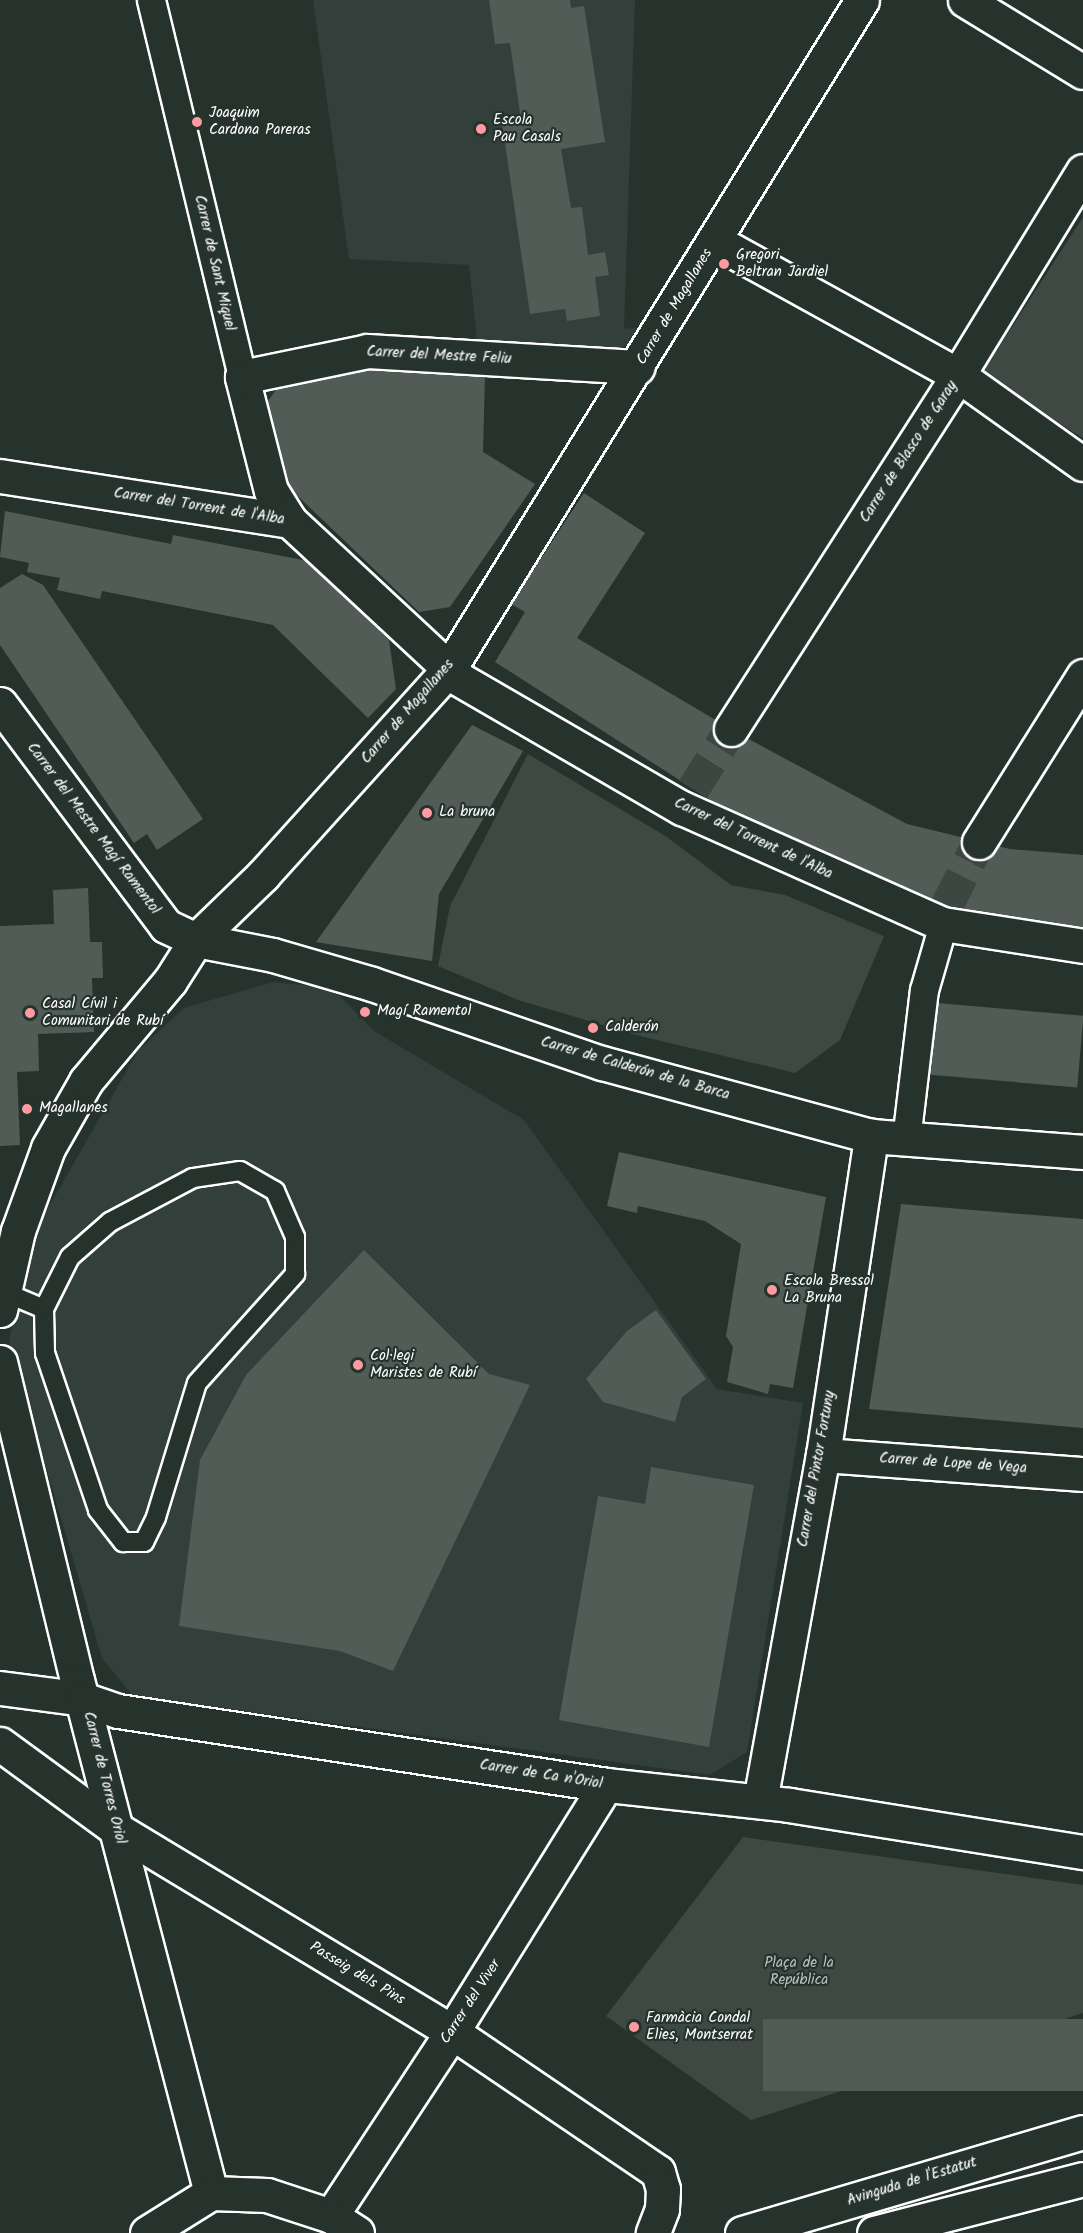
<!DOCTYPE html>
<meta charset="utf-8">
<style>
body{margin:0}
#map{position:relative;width:1083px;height:2233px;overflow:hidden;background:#26332d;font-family:Kalam,sans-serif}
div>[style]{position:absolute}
.built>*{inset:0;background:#333f3a}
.green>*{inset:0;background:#3e4944}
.building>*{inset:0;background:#515c57;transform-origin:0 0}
.minor-tunnel>*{height:33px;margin-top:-16.5px;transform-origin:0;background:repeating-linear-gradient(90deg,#3c4742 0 33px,transparent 0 49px)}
.roads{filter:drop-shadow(2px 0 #fff) drop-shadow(-2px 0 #fff) drop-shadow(0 2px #fff) drop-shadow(0 -2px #fff)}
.service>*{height:18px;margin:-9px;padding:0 9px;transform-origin:9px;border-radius:9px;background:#26332d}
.pedestrian>*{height:27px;margin:-13.5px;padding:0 13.5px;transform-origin:13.5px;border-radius:13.5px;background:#26332d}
.minor>*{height:33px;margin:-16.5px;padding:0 16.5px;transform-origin:16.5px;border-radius:16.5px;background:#26332d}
.secondary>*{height:33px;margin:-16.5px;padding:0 16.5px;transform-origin:16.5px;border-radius:16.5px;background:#26332d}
.dots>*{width:16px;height:16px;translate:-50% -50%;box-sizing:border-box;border:3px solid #26332d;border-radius:50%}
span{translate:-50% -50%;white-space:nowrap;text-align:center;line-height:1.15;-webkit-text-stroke:4.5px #26332d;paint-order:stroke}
.poi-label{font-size:15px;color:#fff}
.left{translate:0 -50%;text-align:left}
.street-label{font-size:15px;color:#fff}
.park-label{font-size:15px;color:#bbbfbe}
</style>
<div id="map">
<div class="built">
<div style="clip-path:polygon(313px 0,635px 0,624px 328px,638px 329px,633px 341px,613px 352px,477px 340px,469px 265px,349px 259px)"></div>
<div style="clip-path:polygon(273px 982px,322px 987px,341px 997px,374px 1031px,524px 1120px,717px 1389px,803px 1403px,747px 1752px,710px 1775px,133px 1696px,102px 1658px,9px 1341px,31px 1238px,138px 1051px,184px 1008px)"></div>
</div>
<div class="green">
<div style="clip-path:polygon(1083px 217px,1083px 438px,981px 375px)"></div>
<div style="clip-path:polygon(528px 754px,667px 837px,731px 885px,785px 895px,884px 936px,840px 1040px,795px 1073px,640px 1036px,518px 1000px,438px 966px,450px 906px)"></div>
<div style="clip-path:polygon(743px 1837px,1083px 1885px,1083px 2013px,751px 2120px,606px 2016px)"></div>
</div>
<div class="building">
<div style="clip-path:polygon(489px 0,570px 0,571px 8px,584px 6px,605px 142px,561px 149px,571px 208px,582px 207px,588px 255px,605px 252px,609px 275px,595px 277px,600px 316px,567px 321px,565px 309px,530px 314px,502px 123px,521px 120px,510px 43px,495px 44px)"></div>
<div style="clip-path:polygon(369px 368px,485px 375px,483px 452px,535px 484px,450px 607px,419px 612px,282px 481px,265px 405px,281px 383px)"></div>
<div style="clip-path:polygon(584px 493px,645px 533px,577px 638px,741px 735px,907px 824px,1010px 849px,1083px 855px,1083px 929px,993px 918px,896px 890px,764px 834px,495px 662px,525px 612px,511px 604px)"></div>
<div style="clip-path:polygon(5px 511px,171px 544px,173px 535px,308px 561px,389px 640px,396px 689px,368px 718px,273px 625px,102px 591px,100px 599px,57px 590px,60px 578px,27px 572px,29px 563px,0 557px)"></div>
<div style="clip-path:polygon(22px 574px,43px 585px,203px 819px,157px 850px,147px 834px,134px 843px,0 645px,0 588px)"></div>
<div style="clip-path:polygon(472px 725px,523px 751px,439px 894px,432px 961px,316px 942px)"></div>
<div style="clip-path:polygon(88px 888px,90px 942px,102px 942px,103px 978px,92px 978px,94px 1032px,38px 1034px,39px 1071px,17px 1072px,20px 1145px,0 1146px,0 926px,54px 924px,53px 890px)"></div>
<div style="left:937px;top:1003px;width:147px;height:72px;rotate:5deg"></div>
<div style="clip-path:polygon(619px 1152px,826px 1197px,793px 1388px,770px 1384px,768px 1394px,727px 1382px,733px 1347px,726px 1336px,741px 1244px,705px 1221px,638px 1206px,637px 1213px,607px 1206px)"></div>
<div style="clip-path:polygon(901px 1204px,1083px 1219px,1083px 1428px,869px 1409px)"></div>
<div style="clip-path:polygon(364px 1250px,489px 1374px,530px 1385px,393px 1671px,340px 1651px,179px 1626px,200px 1460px,246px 1375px)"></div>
<div style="clip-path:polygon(656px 1310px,706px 1379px,682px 1397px,675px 1422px,603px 1402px,586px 1379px,627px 1331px)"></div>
<div style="clip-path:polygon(651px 1467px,754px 1485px,709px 1747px,559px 1720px,598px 1496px,645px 1504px)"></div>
<div style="left:1083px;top:2019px;width:72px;height:320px;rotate:90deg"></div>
</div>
<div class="minor-tunnel">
<div style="left:693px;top:789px;width:71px;rotate:-57.7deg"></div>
<div style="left:947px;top:905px;width:71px;rotate:-63.1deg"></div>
</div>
<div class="roads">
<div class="service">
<div style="left:4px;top:1292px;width:43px;rotate:23deg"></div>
<div style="left:44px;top:1309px;width:44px;rotate:88.7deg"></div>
<div style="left:45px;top:1353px;width:166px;rotate:71.3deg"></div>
<div style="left:98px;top:1510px;width:41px;rotate:52deg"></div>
<div style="left:123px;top:1542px;width:21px"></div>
<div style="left:144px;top:1542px;width:28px;rotate:-64deg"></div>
<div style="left:156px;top:1517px;width:140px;rotate:-73deg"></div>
<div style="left:197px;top:1383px;width:147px;rotate:-48deg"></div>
<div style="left:295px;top:1274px;width:37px;rotate:-90deg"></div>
<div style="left:295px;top:1237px;width:50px;rotate:-113.5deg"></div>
<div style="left:275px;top:1191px;width:40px;rotate:-150.3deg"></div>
<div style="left:240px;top:1171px;width:48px;rotate:171.5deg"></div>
<div style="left:193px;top:1178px;width:94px;rotate:152.1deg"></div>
<div style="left:110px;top:1222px;width:53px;rotate:138.8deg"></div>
<div style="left:70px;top:1257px;width:58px;rotate:116.6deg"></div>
</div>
<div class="pedestrian">
<div style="left:151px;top:0;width:388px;rotate:76.4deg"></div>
<div style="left:906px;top:1140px;width:151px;rotate:-83.2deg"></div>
<div style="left:924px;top:990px;width:69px;rotate:-73.9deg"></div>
</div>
<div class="minor">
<div style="left:965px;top:0;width:138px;rotate:31.4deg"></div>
<div style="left:715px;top:241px;width:277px;rotate:28.9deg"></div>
<div style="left:958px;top:375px;width:153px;rotate:35.5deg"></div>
<div style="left:0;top:476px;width:293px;rotate:8.8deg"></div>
<div style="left:290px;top:521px;width:217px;rotate:42.9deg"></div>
<div style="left:290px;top:521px;width:36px;rotate:-122deg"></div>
<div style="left:271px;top:491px;width:118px;rotate:-104.3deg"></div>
<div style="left:242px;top:377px;width:128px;rotate:-11.7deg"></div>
<div style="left:367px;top:351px;width:271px;rotate:3.4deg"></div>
<div style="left:447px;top:672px;width:272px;rotate:30.1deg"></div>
<div style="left:682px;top:808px;width:286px;rotate:24deg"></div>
<div style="left:943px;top:924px;width:142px;rotate:8.9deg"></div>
<div style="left:0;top:704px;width:277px;rotate:53.2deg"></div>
<div style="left:166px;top:926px;width:33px;rotate:25deg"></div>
<div style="left:196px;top:940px;width:78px;rotate:11deg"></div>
<div style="left:273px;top:955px;width:103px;rotate:16.3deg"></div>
<div style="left:372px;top:984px;width:243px;rotate:19deg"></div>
<div style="left:602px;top:1063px;width:279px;rotate:15.2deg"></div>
<div style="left:871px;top:1136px;width:213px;rotate:4.3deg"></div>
<div style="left:731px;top:729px;width:421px;rotate:-57.3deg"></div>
<div style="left:958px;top:375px;width:239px;rotate:-58.5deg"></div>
<div style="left:979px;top:842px;width:196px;rotate:-57.9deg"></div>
<div style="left:0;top:1310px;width:81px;rotate:-77.2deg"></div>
<div style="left:18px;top:1231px;width:88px;rotate:-70.1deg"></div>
<div style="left:48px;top:1148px;width:77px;rotate:-60.4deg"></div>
<div style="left:86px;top:1081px;width:131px;rotate:-50deg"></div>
<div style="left:170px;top:981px;width:49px;rotate:-57.6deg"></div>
<div style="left:196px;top:940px;width:93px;rotate:-44.1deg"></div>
<div style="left:263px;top:875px;width:278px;rotate:-47.9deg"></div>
<div style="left:449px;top:669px;width:786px;rotate:-58.31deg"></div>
<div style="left:0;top:1362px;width:327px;rotate:76.4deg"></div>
<div style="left:77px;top:1680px;width:530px;rotate:75.36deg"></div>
<div style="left:823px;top:1455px;width:261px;rotate:4.2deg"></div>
<div style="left:0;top:1688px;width:84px;rotate:7.5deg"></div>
<div style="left:83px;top:1699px;width:37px;rotate:19deg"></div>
<div style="left:118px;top:1711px;width:494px;rotate:8.6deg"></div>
<div style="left:606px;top:1785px;width:184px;rotate:6.2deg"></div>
<div style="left:789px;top:1805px;width:298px;rotate:9.1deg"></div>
<div style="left:0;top:1744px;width:144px;rotate:36.2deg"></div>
<div style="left:116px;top:1829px;width:393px;rotate:31.1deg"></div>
<div style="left:452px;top:2032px;width:249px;rotate:34.2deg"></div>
<div style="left:658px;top:2172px;width:18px;rotate:74deg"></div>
<div style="left:663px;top:2189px;width:20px;rotate:93deg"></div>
<div style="left:662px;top:2209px;width:26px;rotate:111deg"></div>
<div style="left:760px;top:1801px;width:352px;rotate:-79.7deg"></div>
<div style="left:823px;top:1455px;width:323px;rotate:-81.4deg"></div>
<div style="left:331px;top:2216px;width:220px;rotate:-56.7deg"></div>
<div style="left:452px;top:2032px;width:291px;rotate:-58.1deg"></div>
<div style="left:147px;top:2233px;width:75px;rotate:-32deg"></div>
<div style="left:211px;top:2193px;width:56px;rotate:2deg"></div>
<div style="left:267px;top:2195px;width:67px;rotate:18.2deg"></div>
<div style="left:331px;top:2216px;width:31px;rotate:33deg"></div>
</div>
<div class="secondary">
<div style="left:742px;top:2233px;width:356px;rotate:-16.5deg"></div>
<div style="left:874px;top:2233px;width:216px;rotate:-14.5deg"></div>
</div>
</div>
<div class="dots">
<div style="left:197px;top:122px;background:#ff9aa2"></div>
<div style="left:481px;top:129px;background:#ff9aa2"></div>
<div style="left:724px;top:264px;background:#ff9aa2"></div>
<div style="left:427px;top:813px;background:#ff9aa2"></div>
<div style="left:365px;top:1012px;background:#ff9aa2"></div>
<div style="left:30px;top:1013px;background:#ff9aa2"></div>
<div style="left:593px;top:1028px;background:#ff9aa2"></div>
<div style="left:27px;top:1109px;background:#ff9aa2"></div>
<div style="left:772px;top:1290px;background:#ff9aa2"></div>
<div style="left:358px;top:1365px;background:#ff9aa2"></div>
<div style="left:634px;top:2027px;background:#ff9aa2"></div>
</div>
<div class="poi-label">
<span class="left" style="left:209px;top:122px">Joaquim<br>Cardona Pareras</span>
<span class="left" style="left:493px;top:129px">Escola<br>Pau Casals</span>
<span class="left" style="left:736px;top:264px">Gregori<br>Beltran Jardiel</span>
<span class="left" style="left:439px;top:813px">La bruna</span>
<span class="left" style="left:42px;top:1013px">Casal Cívil i<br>Comunitari de Rubí</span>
<span class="left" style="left:377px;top:1012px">Magí Ramentol</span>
<span class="left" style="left:605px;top:1028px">Calderón</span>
<span class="left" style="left:39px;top:1109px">Magallanes</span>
<span class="left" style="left:784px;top:1290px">Escola Bressol<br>La Bruna</span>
<span class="left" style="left:370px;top:1365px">Col·legi<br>Maristes de Rubí</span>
<span class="left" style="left:646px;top:2027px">Farmàcia Condal<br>Elies, Montserrat</span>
</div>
<div class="street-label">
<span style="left:214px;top:263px;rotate:77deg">Carrer de Sant Miquel</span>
<span style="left:675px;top:307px;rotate:-59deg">Carrer de Magallanes</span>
<span style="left:439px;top:356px;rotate:3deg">Carrer del Mestre Feliu</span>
<span style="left:909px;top:452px;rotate:-57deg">Carrer de Blasco de Garay</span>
<span style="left:199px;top:507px;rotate:9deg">Carrer del Torrent de l'Alba</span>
<span style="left:408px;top:712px;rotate:-49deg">Carrer de Magallanes</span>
<span style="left:93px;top:829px;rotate:53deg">Carrer del Mestre Magí Ramentol</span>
<span style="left:753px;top:839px;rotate:25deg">Carrer del Torrent de l'Alba</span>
<span style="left:635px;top:1069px;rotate:16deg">Carrer de Calderón de la Barca</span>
<span style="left:953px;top:1464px;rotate:4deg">Carrer de Lope de Vega</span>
<span style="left:817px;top:1469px;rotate:-80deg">Carrer del Pintor Fortuny</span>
<span style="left:541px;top:1775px;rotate:9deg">Carrer de Ca n'Oriol</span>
<span style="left:104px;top:1778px;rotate:76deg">Carrer de Torres Oriol</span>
<span style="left:357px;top:1974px;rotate:31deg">Passeig dels Pins</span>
<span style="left:471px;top:2002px;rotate:-57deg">Carrer del Viver</span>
<span style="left:912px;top:2182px;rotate:-17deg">Avinguda de l'Estatut</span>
</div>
<div class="park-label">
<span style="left:799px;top:1972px">Plaça de la<br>República</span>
</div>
</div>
